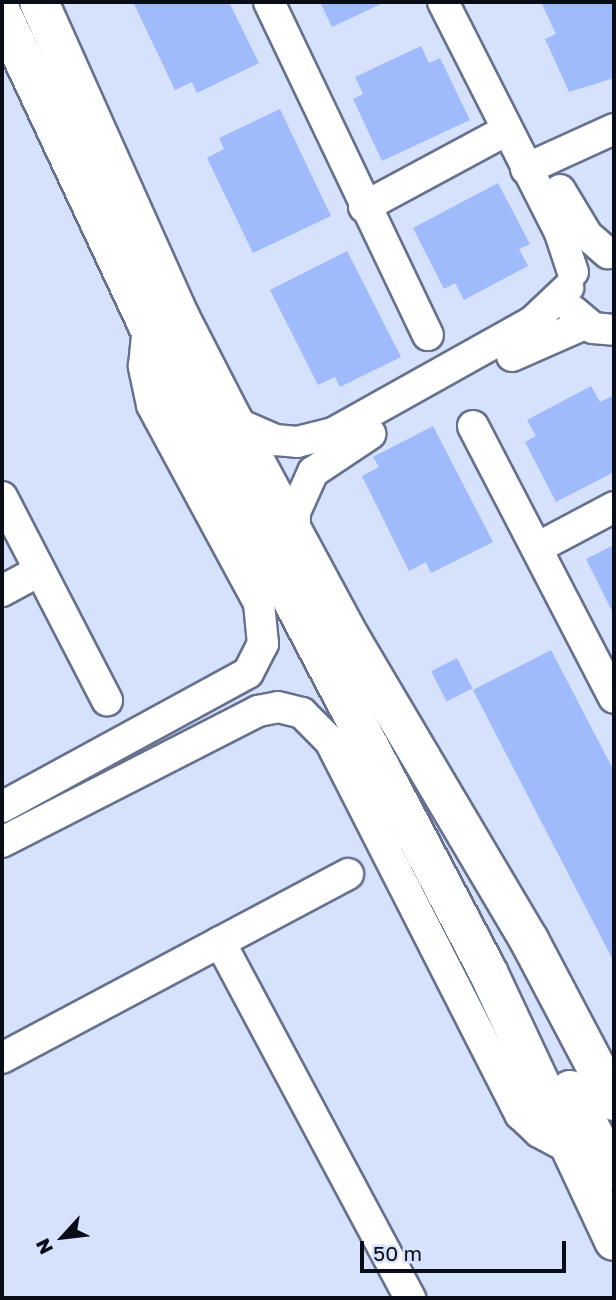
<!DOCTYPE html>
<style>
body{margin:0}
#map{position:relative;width:616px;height:1300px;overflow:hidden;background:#d6e1fb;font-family:"Golos Text",sans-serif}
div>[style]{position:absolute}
.building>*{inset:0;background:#9fbbfb;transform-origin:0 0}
.roads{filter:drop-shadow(2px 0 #65718d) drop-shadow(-2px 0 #65718d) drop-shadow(0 2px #65718d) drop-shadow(0 -2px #65718d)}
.street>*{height:30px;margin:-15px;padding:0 15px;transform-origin:15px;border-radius:15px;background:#fff}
.secondary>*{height:38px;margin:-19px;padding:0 19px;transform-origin:19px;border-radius:19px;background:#fff}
span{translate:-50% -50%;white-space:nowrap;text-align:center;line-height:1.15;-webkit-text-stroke:7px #d6e1fb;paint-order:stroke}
.frame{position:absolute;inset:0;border:4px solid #090d18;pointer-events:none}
.north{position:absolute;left:28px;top:1202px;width:70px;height:70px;-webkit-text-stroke:5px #d6e1fb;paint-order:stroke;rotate:243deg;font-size:19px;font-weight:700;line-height:28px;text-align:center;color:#090d18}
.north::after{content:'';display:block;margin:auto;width:24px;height:32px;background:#090d18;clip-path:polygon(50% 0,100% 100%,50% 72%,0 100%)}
.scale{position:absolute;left:360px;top:1241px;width:206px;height:32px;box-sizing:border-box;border:4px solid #090d18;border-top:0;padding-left:9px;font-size:21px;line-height:24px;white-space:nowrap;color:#090d18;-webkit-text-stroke:5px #d6e1fb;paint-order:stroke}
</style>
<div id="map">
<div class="building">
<div style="clip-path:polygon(133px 2px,229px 2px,259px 63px,197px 93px,192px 82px,175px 90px)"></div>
<div style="clip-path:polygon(320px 2px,385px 2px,332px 27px)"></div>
<div style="clip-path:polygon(541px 2px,614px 2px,614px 78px,569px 92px,545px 39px,556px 34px)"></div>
<div style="clip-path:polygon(421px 46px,429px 63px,440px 58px,470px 120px,382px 161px,353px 99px,363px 94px,355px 77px)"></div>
<div style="clip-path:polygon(280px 109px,331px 216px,253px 253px,207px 158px,224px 149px,219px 138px)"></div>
<div style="clip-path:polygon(498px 183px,530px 244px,519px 249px,528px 266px,464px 300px,455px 283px,444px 289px,413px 228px)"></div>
<div style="clip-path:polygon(347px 251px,401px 357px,340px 387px,335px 377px,318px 385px,270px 290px)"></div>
<div style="clip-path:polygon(591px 386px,600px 402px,614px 395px,614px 472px,556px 502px,525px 442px,536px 436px,527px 420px)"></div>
<div style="clip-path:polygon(433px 426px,493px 542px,431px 573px,426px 562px,409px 571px,362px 476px,379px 467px,373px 457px)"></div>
<div style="clip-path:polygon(614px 545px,614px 615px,586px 559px)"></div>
<div style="clip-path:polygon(551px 650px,614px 771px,614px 962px,473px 690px)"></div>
<div style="left:457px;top:658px;width:34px;height:29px;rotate:63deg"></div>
</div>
<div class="roads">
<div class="street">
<div style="left:269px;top:2px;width:369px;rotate:64.5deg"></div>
<div style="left:443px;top:2px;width:259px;rotate:63.1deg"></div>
<div style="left:560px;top:233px;width:41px;rotate:71.6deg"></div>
<div style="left:526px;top:169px;width:97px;rotate:-24.4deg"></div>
<div style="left:560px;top:190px;width:52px;rotate:59deg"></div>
<div style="left:587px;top:235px;width:28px;rotate:41deg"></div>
<div style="left:364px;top:207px;width:160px;rotate:-28.3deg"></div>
<div style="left:573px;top:311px;width:26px;rotate:40deg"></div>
<div style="left:593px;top:328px;width:21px;rotate:5deg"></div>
<div style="left:512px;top:356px;width:80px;rotate:-23.7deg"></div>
<div style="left:234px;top:422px;width:45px;rotate:23.7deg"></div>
<div style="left:275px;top:440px;width:22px;rotate:5deg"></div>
<div style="left:297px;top:442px;width:37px;rotate:-14deg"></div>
<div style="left:333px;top:433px;width:228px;rotate:-29.2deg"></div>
<div style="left:532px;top:322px;width:50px;rotate:-43.4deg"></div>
<div style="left:473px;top:426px;width:306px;rotate:62.6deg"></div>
<div style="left:2px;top:497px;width:229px;rotate:62.7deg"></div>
<div style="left:295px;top:535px;width:23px;rotate:-90deg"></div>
<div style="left:295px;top:512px;width:44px;rotate:-65.8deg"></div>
<div style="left:313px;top:472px;width:69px;rotate:-33.7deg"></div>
<div style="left:537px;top:548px;width:87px;rotate:-28deg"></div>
<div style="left:2px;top:591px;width:42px;rotate:-28.4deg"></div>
<div style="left:2px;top:807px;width:280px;rotate:-28.6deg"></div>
<div style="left:248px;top:673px;width:33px;rotate:-63deg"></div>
<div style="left:263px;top:644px;width:41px;rotate:-95.6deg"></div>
<div style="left:259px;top:603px;width:225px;rotate:-118.4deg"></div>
<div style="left:152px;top:405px;width:40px;rotate:-102deg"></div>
<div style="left:144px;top:366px;width:40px;rotate:-84.3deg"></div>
<div style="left:2px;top:842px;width:288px;rotate:-27.1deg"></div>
<div style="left:258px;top:711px;width:20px;rotate:-11deg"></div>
<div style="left:278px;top:707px;width:25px;rotate:14deg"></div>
<div style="left:302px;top:713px;width:40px;rotate:45deg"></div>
<div style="left:330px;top:741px;width:419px;rotate:63deg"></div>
<div style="left:520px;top:1114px;width:26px;rotate:43deg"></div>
<div style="left:539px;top:1132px;width:36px;rotate:28deg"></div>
<div style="left:220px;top:942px;width:404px;rotate:61.9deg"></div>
<div style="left:2px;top:1058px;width:392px;rotate:-28deg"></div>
</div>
<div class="secondary">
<div style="left:39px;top:2px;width:345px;rotate:65.9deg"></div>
<div style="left:180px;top:317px;width:118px;rotate:62.8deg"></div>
<div style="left:234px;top:422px;width:247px;rotate:61.7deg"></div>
<div style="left:351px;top:639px;width:350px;rotate:59.4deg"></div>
<div style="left:529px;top:940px;width:182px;rotate:62.2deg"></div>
<div style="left:2px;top:14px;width:344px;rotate:64.9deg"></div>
<div style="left:148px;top:326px;width:730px;rotate:62.24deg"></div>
<div style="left:488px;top:972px;width:297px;rotate:64.9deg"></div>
<div style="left:570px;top:1090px;width:93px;rotate:61.8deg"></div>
</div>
</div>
<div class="frame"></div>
<div class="north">N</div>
<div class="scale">50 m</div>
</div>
